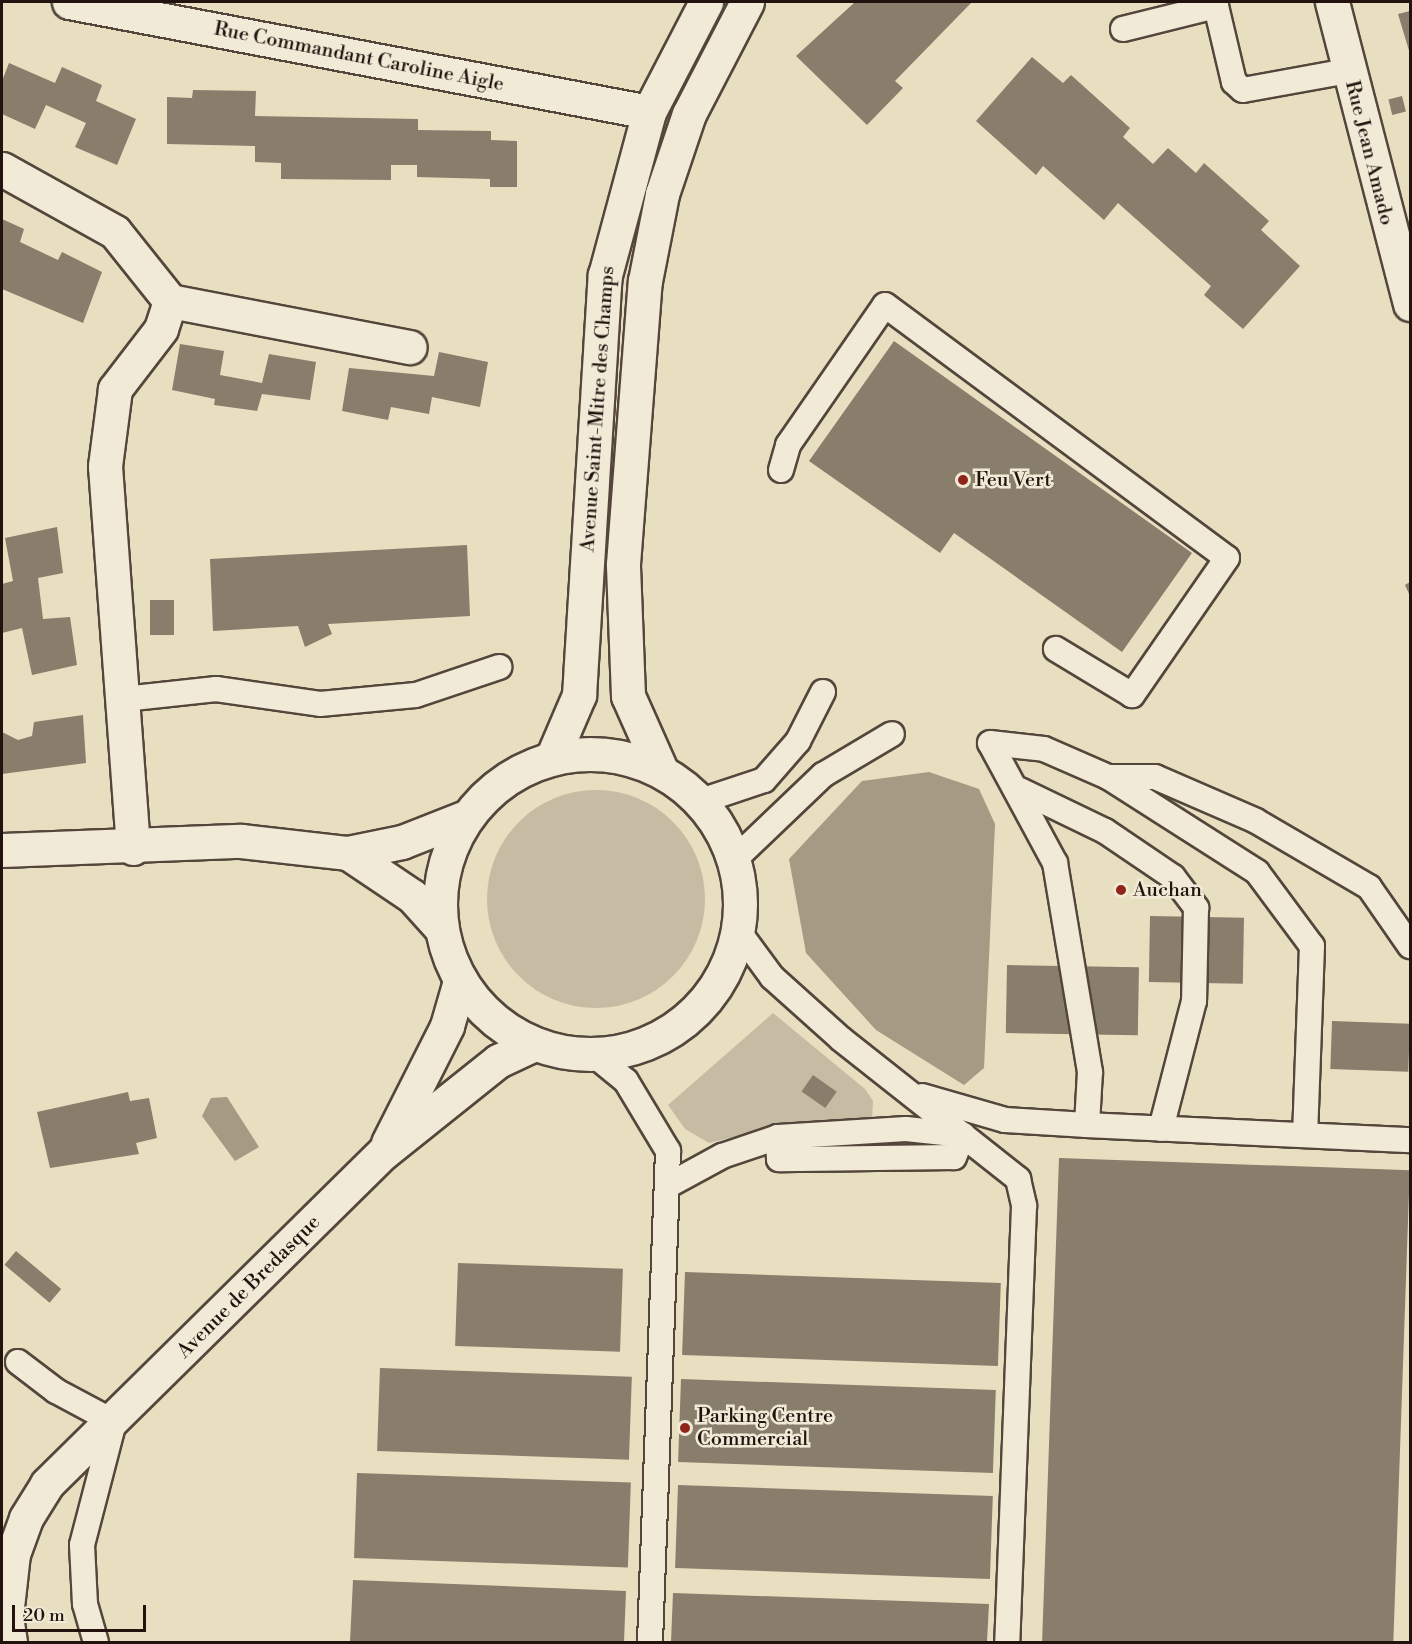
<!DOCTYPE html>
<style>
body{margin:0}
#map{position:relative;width:1412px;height:1644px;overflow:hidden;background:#e8dfc1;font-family:"Libre Bodoni",serif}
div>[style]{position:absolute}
.green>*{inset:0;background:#c6bca3}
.round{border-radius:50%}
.water>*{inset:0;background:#a59a84}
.building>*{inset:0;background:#897d6b;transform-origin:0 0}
.roads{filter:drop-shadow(2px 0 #54463b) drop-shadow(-2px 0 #54463b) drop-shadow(0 2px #54463b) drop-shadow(0 -2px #54463b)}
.lane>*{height:24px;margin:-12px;padding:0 12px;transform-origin:12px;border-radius:12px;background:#f0ead7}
.street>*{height:33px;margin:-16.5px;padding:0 16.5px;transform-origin:16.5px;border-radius:16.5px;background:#f0ead7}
.secondary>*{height:33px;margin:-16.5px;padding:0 16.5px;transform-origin:16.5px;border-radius:16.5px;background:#f0ead7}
.secondary>.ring{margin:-16.5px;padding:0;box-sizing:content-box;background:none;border:33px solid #f0ead7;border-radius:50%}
.dots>*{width:16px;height:16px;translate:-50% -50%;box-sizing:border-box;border:3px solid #f0ead7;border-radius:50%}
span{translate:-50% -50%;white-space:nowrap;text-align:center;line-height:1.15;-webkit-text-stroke:5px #f0ead7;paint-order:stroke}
.street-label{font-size:20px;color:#22130e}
.poi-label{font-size:20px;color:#22130e}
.left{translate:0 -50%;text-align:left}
.frame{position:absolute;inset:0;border:3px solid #22130e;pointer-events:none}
.scale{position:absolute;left:12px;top:1605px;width:134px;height:27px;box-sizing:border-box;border:3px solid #22130e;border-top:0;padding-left:8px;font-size:18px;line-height:21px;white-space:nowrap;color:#22130e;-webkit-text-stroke:4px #f0ead7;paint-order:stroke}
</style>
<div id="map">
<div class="green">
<div class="round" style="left:487px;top:790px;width:218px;height:218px"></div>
<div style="clip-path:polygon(773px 1013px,865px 1089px,873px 1101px,872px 1120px,792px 1123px,709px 1143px,685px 1129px,668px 1105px)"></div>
</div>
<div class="water">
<div style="clip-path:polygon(929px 772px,979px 789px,995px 824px,984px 1068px,964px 1085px,876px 1030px,806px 953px,789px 859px,862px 781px)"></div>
<div style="clip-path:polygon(227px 1097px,259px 1147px,235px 1161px,202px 1116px,211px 1098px)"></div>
</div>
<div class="building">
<div style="clip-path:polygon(855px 2px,972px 2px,895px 81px,903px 88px,867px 125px,796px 56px)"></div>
<div style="clip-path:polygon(1410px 11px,1410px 54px,1398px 14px)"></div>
<div style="clip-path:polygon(1032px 57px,1063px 83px,1071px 75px,1130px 128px,1123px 137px,1153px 164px,1168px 148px,1196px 173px,1204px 163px,1269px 221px,1261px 230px,1300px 266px,1243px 329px,1204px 295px,1211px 286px,1118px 203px,1104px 220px,1043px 166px,1036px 175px,976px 121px)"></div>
<div style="clip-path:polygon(9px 63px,55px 83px,62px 67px,102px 85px,96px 101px,136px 119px,117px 165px,75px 147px,86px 123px,46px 105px,35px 129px,2px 114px,2px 81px)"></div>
<div style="clip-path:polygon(193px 90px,256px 91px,255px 116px,418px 119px,418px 130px,491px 131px,491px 140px,517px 141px,517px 187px,490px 187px,490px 179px,417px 177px,417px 165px,391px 165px,391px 180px,281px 179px,281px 163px,255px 162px,255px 146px,167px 144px,167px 97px,192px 98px)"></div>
<div style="left:1402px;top:96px;width:16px;height:14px;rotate:76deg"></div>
<div style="clip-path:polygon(2px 219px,24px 229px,20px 242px,58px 260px,62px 252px,102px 272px,83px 323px,2px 289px)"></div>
<div style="clip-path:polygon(894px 341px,1192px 553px,1122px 652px,954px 533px,940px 553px,809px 461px)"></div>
<div style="clip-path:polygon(180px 344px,224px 351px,220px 375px,262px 383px,269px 354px,316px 362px,310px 400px,262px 394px,257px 411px,214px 405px,215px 399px,172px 390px)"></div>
<div style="clip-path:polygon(439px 352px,488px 362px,480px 407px,432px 397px,429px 414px,391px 407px,388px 420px,342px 411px,349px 368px,434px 376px)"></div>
<div style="clip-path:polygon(57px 527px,63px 573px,38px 578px,43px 619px,70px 617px,77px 665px,32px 675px,22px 628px,2px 633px,2px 584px,13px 581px,5px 538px)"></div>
<div style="clip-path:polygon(467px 545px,470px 616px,328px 624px,332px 634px,305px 647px,298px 626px,213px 631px,210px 559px)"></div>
<div style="clip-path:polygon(1410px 582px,1410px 596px,1405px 585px)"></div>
<div style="left:150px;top:600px;width:24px;height:35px"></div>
<div style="clip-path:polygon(83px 715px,86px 763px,2px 774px,2px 732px,18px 740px,32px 736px,34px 722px)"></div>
<div style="left:1150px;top:916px;width:94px;height:66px;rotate:1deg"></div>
<div style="left:1007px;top:965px;width:132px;height:68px;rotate:1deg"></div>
<div style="left:1332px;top:1021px;width:78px;height:48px;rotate:2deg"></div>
<div style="left:813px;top:1075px;width:29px;height:20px;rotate:35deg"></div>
<div style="clip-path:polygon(128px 1092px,130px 1101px,149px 1098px,157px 1138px,136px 1143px,139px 1154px,50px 1168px,37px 1112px)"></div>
<div style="left:1059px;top:1158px;width:351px;height:484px;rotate:2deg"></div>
<div style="left:16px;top:1251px;width:59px;height:18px;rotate:40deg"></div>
<div style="left:458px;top:1263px;width:165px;height:83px;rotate:2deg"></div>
<div style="left:685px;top:1272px;width:316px;height:83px;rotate:2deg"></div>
<div style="left:380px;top:1368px;width:252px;height:83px;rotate:2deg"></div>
<div style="left:681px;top:1379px;width:315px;height:83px;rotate:2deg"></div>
<div style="left:357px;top:1473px;width:274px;height:85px;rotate:2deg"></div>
<div style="left:678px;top:1485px;width:315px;height:83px;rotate:2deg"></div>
<div style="clip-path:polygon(353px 1580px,626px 1591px,624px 1642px,350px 1642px)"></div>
<div style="clip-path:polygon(673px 1593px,989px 1604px,987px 1642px,671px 1642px)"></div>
</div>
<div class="roads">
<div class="lane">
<div style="left:1123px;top:29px;width:96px;rotate:-13.9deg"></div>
<div style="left:1216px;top:6px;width:78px;rotate:76.7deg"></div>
<div style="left:1234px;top:82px;width:12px;rotate:42deg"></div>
<div style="left:1243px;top:90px;width:107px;rotate:-10.3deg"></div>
<div style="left:781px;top:470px;width:26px;rotate:-74deg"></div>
<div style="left:788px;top:445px;width:170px;rotate:-55.3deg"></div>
<div style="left:885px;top:305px;width:425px;rotate:36.5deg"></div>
<div style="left:1227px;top:558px;width:167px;rotate:124.7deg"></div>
<div style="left:1132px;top:695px;width:89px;rotate:-148.8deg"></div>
<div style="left:124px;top:699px;width:93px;rotate:-6.2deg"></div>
<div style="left:216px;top:689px;width:105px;rotate:8.2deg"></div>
<div style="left:320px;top:704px;width:96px;rotate:-5.4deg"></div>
<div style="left:416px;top:695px;width:88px;rotate:-18.6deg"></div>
<div style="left:990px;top:743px;width:54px;rotate:6.3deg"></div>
<div style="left:1044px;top:749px;width:70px;rotate:23.6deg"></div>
<div style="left:1108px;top:777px;width:177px;rotate:32.5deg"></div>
<div style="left:1257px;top:872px;width:92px;rotate:53.4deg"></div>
<div style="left:1312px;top:946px;width:189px;rotate:92.1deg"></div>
<div style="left:1108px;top:777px;width:47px"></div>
<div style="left:1155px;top:777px;width:110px;rotate:23.5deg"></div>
<div style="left:1256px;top:821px;width:131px;rotate:30.3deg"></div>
<div style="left:1369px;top:887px;width:72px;rotate:55.2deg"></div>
<div style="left:1020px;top:790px;width:94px;rotate:25.8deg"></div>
<div style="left:1105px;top:831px;width:82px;rotate:34.1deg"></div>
<div style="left:1173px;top:877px;width:39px;rotate:53deg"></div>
<div style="left:1196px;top:908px;width:93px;rotate:91.2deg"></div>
<div style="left:1194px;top:1001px;width:132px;rotate:104.5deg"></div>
<div style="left:701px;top:801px;width:66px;rotate:-18.4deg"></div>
<div style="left:764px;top:780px;width:52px;rotate:-48.9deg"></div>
<div style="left:798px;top:741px;width:55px;rotate:-63deg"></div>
<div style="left:735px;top:859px;width:122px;rotate:-43.7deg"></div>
<div style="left:823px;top:775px;width:80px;rotate:-30.7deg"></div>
<div style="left:739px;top:932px;width:56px;rotate:53.7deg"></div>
<div style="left:772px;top:977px;width:93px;rotate:41.9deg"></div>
<div style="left:841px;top:1039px;width:226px;rotate:38.3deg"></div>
<div style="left:1018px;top:1179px;width:28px;rotate:77deg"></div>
<div style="left:1024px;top:1206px;width:436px;rotate:92.2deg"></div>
<div style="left:594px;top:1055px;width:41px;rotate:39.1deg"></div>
<div style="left:626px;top:1081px;width:82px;rotate:59deg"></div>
<div style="left:668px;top:1151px;width:491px;rotate:92.1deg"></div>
<div style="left:922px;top:1096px;width:86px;rotate:16.1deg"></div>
<div style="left:1005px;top:1120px;width:82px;rotate:3.5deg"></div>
<div style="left:1087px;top:1125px;width:53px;rotate:-86.8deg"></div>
<div style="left:1090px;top:1072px;width:212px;rotate:-99.5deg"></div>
<div style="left:1055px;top:863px;width:136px;rotate:-118.4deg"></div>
<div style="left:1087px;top:1125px;width:323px;rotate:2.7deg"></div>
<div style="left:667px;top:1186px;width:63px;rotate:-28.6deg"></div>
<div style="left:722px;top:1156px;width:59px;rotate:-18.7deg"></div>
<div style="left:778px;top:1137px;width:128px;rotate:-3.6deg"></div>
<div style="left:906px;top:1129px;width:57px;rotate:6deg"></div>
<div style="left:963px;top:1135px;width:24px;rotate:112deg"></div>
<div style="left:954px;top:1157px;width:175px;rotate:179.3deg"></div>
<div style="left:779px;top:1159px;width:22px;rotate:-93deg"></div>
<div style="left:18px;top:1362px;width:48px;rotate:37.3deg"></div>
<div style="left:56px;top:1391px;width:66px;rotate:28.1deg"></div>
<div style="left:114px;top:1422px;width:127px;rotate:104.6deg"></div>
<div style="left:82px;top:1545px;width:59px;rotate:87.1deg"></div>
<div style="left:85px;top:1604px;width:40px;rotate:74deg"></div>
</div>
<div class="street">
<div style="left:69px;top:2px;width:590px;rotate:10.74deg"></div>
<div style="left:1332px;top:2px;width:312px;rotate:75.5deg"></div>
<div style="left:2px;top:169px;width:129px;rotate:29.1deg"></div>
<div style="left:115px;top:232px;width:88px;rotate:51.4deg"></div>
<div style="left:170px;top:301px;width:29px;rotate:108deg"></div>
<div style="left:161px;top:329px;width:76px;rotate:127.5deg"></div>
<div style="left:115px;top:389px;width:78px;rotate:97.4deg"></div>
<div style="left:105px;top:466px;width:383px;rotate:85.8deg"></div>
<div style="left:170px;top:301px;width:244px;rotate:10.9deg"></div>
</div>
<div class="secondary">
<div class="ring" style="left:440px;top:754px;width:267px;height:267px"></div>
<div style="left:552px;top:758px;width:69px;rotate:-66.8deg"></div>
<div style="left:579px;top:695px;width:421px;rotate:-86.5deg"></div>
<div style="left:605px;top:275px;width:169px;rotate:-74.9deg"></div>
<div style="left:649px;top:112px;width:124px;rotate:-62.6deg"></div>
<div style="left:661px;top:770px;width:81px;rotate:-114deg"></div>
<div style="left:628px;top:696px;width:132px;rotate:-92.2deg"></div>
<div style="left:623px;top:564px;width:284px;rotate:-85.6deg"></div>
<div style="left:645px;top:281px;width:89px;rotate:-78.9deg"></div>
<div style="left:662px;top:194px;width:84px;rotate:-71.4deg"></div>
<div style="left:689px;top:114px;width:126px;rotate:-62.6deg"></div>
<div style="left:2px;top:850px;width:239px;rotate:-2.2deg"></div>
<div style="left:241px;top:841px;width:108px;rotate:6.4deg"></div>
<div style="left:348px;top:853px;width:55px;rotate:-11.5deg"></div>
<div style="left:402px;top:842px;width:71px;rotate:-21.5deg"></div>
<div style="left:348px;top:853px;width:77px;rotate:33.9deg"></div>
<div style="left:412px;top:896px;width:42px;rotate:47.9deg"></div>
<div style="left:388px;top:1143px;width:131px;rotate:-63.2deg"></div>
<div style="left:447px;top:1026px;width:47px;rotate:-73.9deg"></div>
<div style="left:10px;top:1642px;width:26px;rotate:-99deg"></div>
<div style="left:6px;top:1616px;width:62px;rotate:-83.6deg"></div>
<div style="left:13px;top:1554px;width:38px;rotate:-70deg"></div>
<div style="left:26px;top:1518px;width:40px;rotate:-58deg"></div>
<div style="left:47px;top:1484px;width:473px;rotate:-44.6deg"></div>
<div style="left:384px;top:1152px;width:146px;rotate:-38.6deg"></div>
<div style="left:498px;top:1061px;width:40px;rotate:-25deg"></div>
</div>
</div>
<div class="dots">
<div style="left:963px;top:480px;background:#8f2418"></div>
<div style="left:1121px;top:890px;background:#8f2418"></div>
<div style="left:685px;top:1428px;background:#8f2418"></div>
</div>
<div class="street-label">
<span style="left:359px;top:57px;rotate:11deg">Rue Commandant Caroline Aigle</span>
<span style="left:1369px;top:153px;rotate:76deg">Rue Jean Amado</span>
<span style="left:598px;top:409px;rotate:-86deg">Avenue Saint-Mitre des Champs</span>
<span style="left:249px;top:1287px;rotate:-45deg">Avenue de Bredasque</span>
</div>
<div class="poi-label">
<span class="left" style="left:975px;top:480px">Feu Vert</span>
<span class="left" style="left:1133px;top:890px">Auchan</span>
<span class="left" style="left:697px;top:1428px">Parking Centre<br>Commercial</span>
</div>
<div class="frame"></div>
<div class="scale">20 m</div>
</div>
